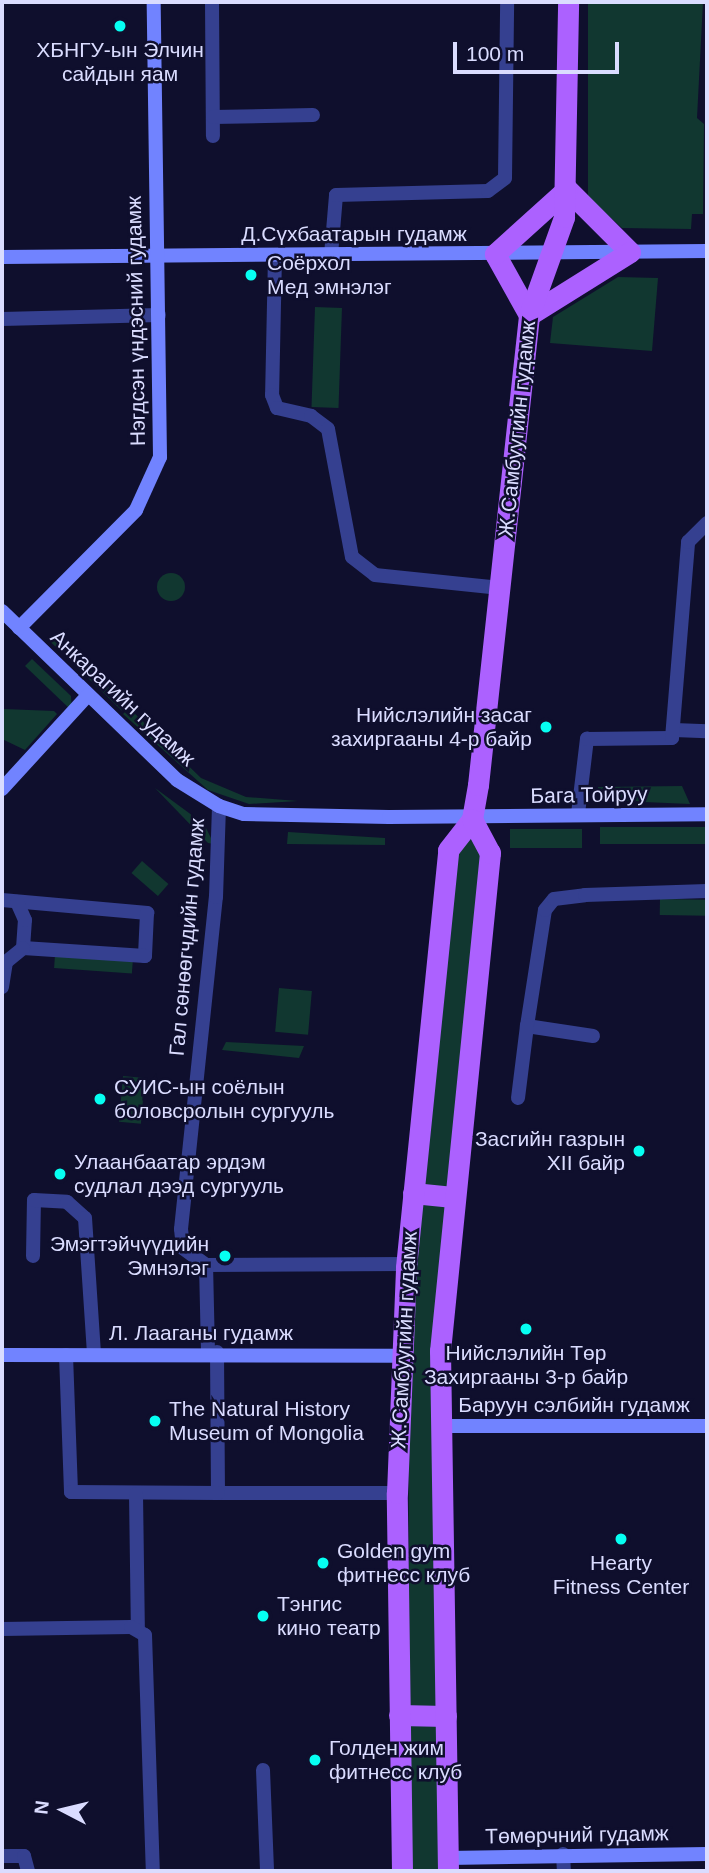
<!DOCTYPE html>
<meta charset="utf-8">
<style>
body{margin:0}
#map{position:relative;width:709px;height:1873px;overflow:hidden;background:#0f0f2d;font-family:Arial,sans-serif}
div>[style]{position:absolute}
.green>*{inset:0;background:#113730;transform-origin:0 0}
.round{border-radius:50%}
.street>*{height:14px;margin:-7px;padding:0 7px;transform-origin:7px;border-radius:7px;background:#354090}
.secondary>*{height:14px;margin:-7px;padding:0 7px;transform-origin:7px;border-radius:7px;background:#7183ff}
.primary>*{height:21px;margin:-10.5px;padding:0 10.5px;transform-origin:10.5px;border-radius:10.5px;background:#ac61ff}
.dots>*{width:19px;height:19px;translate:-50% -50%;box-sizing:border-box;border:4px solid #0f0f2d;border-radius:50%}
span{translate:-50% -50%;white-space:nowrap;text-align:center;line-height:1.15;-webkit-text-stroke:5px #0f0f2d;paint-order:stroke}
.poi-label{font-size:21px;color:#dadcff}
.left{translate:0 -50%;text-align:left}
.right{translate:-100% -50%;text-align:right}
.street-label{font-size:21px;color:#dadcff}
.frame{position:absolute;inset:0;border:4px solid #dadcff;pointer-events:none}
.north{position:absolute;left:28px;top:1775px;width:70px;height:70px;-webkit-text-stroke:5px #0f0f2d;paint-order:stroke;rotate:277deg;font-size:19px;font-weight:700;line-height:28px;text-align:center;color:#dadcff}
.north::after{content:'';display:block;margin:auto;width:24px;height:32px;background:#dadcff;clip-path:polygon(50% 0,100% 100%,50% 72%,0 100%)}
.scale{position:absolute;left:453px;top:42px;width:166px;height:32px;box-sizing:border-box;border:4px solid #dadcff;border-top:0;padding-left:9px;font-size:21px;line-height:24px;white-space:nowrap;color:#dadcff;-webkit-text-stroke:5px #0f0f2d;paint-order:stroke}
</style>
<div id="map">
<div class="green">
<div style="clip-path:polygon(588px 2px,703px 2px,697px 118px,704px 124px,703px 214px,692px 214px,691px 229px,622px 228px,588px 197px)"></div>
<div style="clip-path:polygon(618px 277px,658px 278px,652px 351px,550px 343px,553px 317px)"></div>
<div style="left:315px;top:307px;width:27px;height:100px;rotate:2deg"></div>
<div class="round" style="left:157px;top:573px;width:28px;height:28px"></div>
<div style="left:56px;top:636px;width:99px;height:8px;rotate:44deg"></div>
<div style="clip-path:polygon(32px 659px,71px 696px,72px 711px,25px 666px)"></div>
<div style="clip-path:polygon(129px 708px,201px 778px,246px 797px,298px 801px,249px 804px,208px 790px,123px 714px)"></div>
<div style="clip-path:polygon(4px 709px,54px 711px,57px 714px,25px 750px,2px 739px)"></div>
<div style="clip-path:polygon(682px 786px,690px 804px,598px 800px,598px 787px)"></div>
<div style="clip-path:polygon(155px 788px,204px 824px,214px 844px,208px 843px)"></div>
<div style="left:707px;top:827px;width:17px;height:107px;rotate:90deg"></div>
<div style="left:510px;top:829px;width:72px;height:19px"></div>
<div style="clip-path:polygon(288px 832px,385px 838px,385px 845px,287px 844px)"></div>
<div style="clip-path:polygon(469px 836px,482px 846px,448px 1179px,439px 1871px,410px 1871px,408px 1326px,453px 851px)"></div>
<div style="left:142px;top:861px;width:35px;height:16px;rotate:41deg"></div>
<div style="left:660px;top:899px;width:47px;height:16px;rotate:1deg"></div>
<div style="left:55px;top:955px;width:78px;height:13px;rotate:4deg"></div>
<div style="left:279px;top:988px;width:33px;height:44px;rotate:5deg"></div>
<div style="clip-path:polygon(226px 1042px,304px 1046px,299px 1058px,222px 1050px)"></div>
<div style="left:123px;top:1076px;width:22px;height:46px;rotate:5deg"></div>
</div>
<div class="street">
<div style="left:212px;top:2px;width:134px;rotate:89.6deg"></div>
<div style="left:213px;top:117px;width:100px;rotate:-1.1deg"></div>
<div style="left:331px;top:255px;width:60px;rotate:-85.2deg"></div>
<div style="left:336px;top:195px;width:152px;rotate:-1.5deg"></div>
<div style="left:488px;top:191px;width:21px;rotate:-37deg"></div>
<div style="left:505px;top:178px;width:176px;rotate:-89.3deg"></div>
<div style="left:275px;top:256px;width:139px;rotate:91.2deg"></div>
<div style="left:272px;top:395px;width:14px;rotate:69deg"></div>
<div style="left:277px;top:408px;width:35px;rotate:13deg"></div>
<div style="left:311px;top:416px;width:21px;rotate:37deg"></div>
<div style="left:328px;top:429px;width:130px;rotate:79.4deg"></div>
<div style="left:352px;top:557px;width:29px;rotate:38deg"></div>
<div style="left:375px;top:575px;width:126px;rotate:5.9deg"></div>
<div style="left:2px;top:319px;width:157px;rotate:-1.5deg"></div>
<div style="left:674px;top:730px;width:33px;rotate:2deg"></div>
<div style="left:578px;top:814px;width:76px;rotate:-83.2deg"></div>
<div style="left:587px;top:739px;width:85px;rotate:-0.7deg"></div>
<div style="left:672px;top:738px;width:197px;rotate:-85.3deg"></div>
<div style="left:688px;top:542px;width:27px;rotate:-45deg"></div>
<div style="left:2px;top:900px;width:146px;rotate:5.1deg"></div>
<div style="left:147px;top:913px;width:43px;rotate:92.7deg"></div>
<div style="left:145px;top:956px;width:122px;rotate:-176.2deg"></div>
<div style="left:23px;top:948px;width:28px;rotate:-86deg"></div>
<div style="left:25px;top:920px;width:20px;rotate:-114deg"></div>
<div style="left:2px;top:987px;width:25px;rotate:-81deg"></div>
<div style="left:6px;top:962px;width:22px;rotate:-39deg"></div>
<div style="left:593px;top:1036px;width:67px;rotate:-171.4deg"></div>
<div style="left:527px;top:1026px;width:117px;rotate:-81.2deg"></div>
<div style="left:545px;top:910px;width:14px;rotate:-51deg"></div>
<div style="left:554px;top:899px;width:31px;rotate:-7deg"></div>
<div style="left:585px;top:895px;width:122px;rotate:-1.9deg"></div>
<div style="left:518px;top:1098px;width:73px;rotate:-82.9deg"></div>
<div style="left:33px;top:1256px;width:56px;rotate:-89deg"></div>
<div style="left:34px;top:1200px;width:33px;rotate:3deg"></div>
<div style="left:67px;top:1202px;width:24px;rotate:42deg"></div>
<div style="left:85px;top:1218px;width:135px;rotate:86.2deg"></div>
<div style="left:206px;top:1265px;width:200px;rotate:-0.3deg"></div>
<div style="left:208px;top:1352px;width:87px;rotate:-91.3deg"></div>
<div style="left:206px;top:1265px;width:29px;rotate:-144deg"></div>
<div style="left:183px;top:1248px;width:19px;rotate:-96deg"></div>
<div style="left:181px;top:1229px;width:334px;rotate:-84deg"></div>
<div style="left:216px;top:897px;width:91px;rotate:-88.1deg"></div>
<div style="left:217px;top:1352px;width:141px;rotate:89.6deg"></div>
<div style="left:218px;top:1493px;width:179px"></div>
<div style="left:66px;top:1355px;width:137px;rotate:87.9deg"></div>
<div style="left:71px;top:1492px;width:147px;rotate:0.4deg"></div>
<div style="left:136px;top:1494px;width:135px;rotate:89.2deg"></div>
<div style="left:2px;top:1629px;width:129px;rotate:-0.9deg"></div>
<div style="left:131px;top:1627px;width:16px;rotate:30deg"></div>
<div style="left:145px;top:1635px;width:236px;rotate:88.1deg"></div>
<div style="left:263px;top:1770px;width:101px;rotate:87.7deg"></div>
<div style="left:563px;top:1854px;width:17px;rotate:87deg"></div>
<div style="left:2px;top:1856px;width:22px"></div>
<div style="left:24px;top:1856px;width:16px;rotate:75deg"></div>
</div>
<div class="secondary">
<div style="left:2px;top:257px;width:705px;rotate:-0.49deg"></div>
<div style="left:2px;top:611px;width:243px;rotate:44deg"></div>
<div style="left:177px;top:780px;width:49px;rotate:31.8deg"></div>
<div style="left:219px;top:806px;width:26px;rotate:18deg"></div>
<div style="left:244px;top:814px;width:145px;rotate:1.2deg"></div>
<div style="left:389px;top:817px;width:318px;rotate:-0.5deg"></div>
<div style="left:19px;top:628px;width:166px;rotate:-45.2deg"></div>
<div style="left:136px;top:510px;width:58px;rotate:-65.6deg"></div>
<div style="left:160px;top:457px;width:455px;rotate:-90.8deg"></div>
<div style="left:2px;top:789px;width:127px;rotate:-47.5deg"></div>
<div style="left:2px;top:1355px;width:398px;rotate:0.1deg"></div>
<div style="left:441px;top:1426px;width:266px"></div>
<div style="left:448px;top:1858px;width:259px;rotate:-0.9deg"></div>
</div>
<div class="primary">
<div style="left:567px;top:189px;width:89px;rotate:45deg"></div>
<div style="left:630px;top:252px;width:119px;rotate:148deg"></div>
<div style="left:529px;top:315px;width:70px;rotate:-119.1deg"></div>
<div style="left:495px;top:254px;width:97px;rotate:-42.1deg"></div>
<div style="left:413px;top:1193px;width:40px;rotate:5.7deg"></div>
<div style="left:399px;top:1715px;width:47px;rotate:1.2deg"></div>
<div style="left:402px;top:1871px;width:378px;rotate:-90.8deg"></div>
<div style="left:397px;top:1493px;width:226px;rotate:-87.7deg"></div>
<div style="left:406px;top:1267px;width:419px;rotate:-84.2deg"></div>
<div style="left:448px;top:850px;width:39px;rotate:-52deg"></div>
<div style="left:472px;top:819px;width:35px;rotate:-80deg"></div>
<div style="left:478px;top:785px;width:473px;rotate:-83.8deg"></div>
<div style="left:529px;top:315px;width:104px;rotate:-70.3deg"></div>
<div style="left:564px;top:217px;width:215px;rotate:-88.9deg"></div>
<div style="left:448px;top:1871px;width:520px;rotate:-90.88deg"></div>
<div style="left:440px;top:1351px;width:501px;rotate:-84.27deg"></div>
<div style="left:490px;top:853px;width:38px;rotate:-118deg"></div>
</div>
<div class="dots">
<div style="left:120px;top:26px;background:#06fff2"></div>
<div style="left:251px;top:275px;background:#06fff2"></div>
<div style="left:546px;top:727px;background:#06fff2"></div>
<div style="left:100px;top:1099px;background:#06fff2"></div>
<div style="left:639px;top:1151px;background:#06fff2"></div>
<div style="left:60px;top:1174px;background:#06fff2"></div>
<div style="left:225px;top:1256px;background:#06fff2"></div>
<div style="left:526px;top:1329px;background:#06fff2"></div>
<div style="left:155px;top:1421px;background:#06fff2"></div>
<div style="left:621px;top:1539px;background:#06fff2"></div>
<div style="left:323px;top:1563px;background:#06fff2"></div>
<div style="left:263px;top:1616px;background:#06fff2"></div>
<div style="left:315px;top:1760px;background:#06fff2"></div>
</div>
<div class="poi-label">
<span style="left:120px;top:62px">ХБНГУ-ын Элчин<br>сайдын яам</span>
<span class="left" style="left:267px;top:275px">Соёрхол<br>Мед эмнэлэг</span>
<span class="right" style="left:532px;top:727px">Нийслэлийн засаг<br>захиргааны 4-р байр</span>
<span class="left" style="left:114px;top:1099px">СУИС-ын соёлын<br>боловсролын сургууль</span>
<span class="right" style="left:625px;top:1151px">Засгийн газрын<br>XII байр</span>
<span class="left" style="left:74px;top:1174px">Улаанбаатар эрдэм<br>судлал дээд сургууль</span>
<span class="right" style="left:209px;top:1256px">Эмэгтэйчүүдийн<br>Эмнэлэг</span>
<span style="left:526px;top:1365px">Нийслэлийн Төр<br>Захиргааны 3-р байр</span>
<span class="left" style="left:169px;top:1421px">The Natural History<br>Museum of Mongolia</span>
<span class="left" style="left:337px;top:1563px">Golden gym<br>фитнесс клуб</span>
<span style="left:621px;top:1575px">Hearty<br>Fitness Center</span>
<span class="left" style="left:277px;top:1616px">Тэнгис<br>кино театр</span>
<span class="left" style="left:329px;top:1760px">Голден жим<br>фитнесс клуб</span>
</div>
<div class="street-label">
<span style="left:354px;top:234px">Д.Сүхбаатарын гудамж</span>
<span style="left:136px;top:321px;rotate:-91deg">Нэгдсэн үндэсний гудамж</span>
<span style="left:517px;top:429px;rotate:-84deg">Ж.Самбуугийн гудамж</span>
<span style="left:123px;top:698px;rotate:43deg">Анкарагийн гудамж</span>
<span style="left:589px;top:795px;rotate:-1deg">Бага Тойруу</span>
<span style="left:187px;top:937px;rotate:-85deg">Гал сөнөөгчдийн гудамж</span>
<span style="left:201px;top:1333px">Л. Лааганы гудамж</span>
<span style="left:404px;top:1340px;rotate:-87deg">Ж.Самбуугийн гудамж</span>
<span style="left:574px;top:1405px">Баруун сэлбийн гудамж</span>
<span style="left:577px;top:1835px;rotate:-1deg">Төмөрчний гудамж</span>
</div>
<div class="frame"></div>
<div class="north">N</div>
<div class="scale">100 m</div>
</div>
